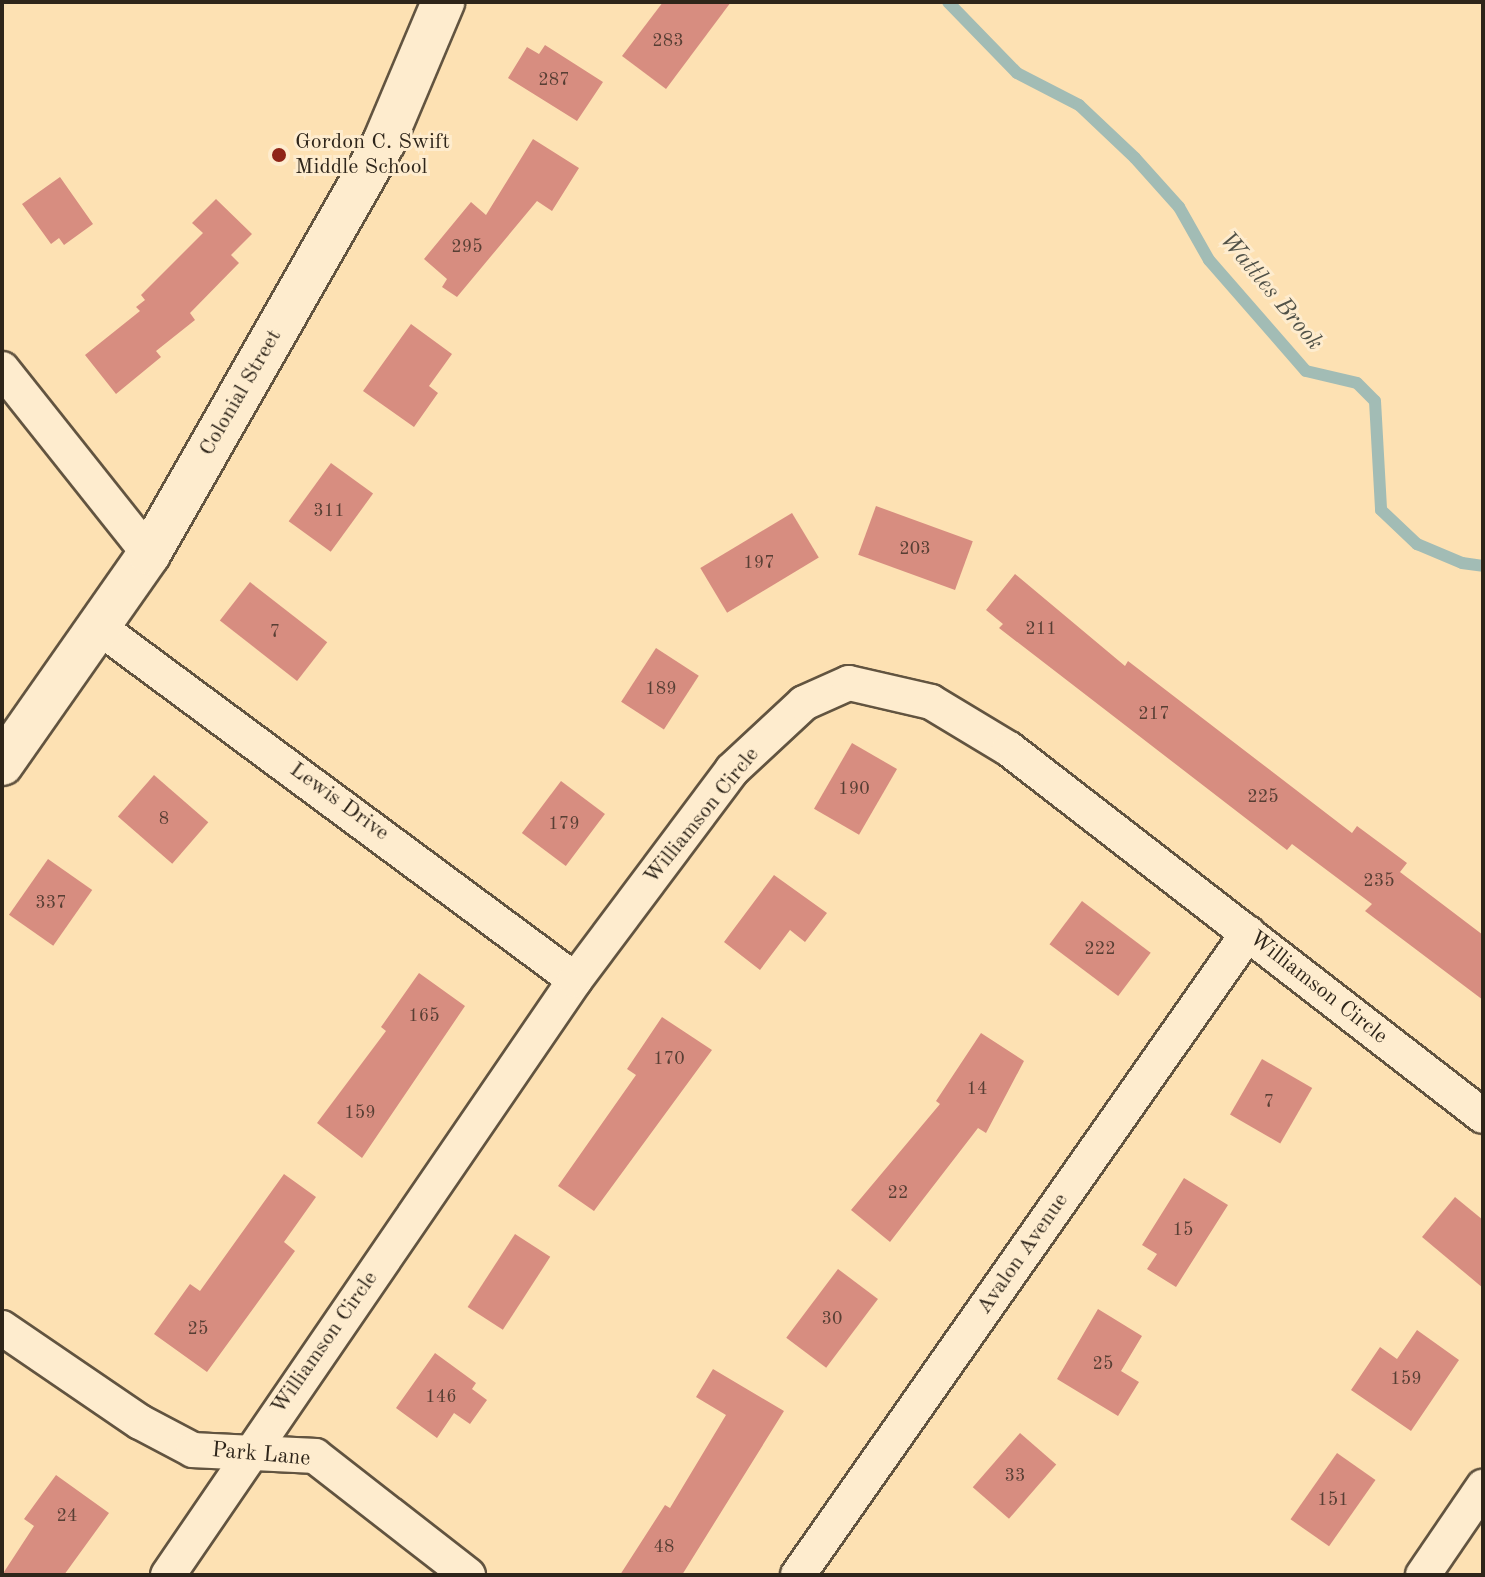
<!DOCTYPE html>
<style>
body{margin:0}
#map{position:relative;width:1485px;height:1577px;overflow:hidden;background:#fde1b3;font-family:"Old Standard TT",serif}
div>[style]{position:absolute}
.stream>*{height:12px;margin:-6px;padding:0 6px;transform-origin:6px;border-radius:6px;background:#a2bcb5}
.building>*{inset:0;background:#d78d80;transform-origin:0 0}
.roads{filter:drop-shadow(2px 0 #625440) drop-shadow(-2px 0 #625440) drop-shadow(0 2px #625440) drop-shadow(0 -2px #625440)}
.minor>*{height:34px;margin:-17px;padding:0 17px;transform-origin:17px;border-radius:17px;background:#feecce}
.tertiary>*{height:42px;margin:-21px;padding:0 21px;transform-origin:21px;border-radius:21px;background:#feecce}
.dots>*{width:22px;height:22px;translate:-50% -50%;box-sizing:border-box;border:4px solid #feecce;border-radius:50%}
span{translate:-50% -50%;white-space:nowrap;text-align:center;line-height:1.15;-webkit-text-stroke:6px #feecce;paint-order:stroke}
.number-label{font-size:18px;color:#583f34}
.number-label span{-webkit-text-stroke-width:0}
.poi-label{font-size:22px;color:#2e251a}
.left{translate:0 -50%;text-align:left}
.street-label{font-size:22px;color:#2e251a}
.water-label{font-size:24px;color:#515248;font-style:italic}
.frame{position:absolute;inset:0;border:4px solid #2e251a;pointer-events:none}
</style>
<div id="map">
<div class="stream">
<div style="left:948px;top:2px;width:99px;rotate:45.8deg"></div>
<div style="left:1017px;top:73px;width:70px;rotate:27.3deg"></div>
<div style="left:1079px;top:105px;width:77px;rotate:43.4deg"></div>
<div style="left:1135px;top:158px;width:66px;rotate:48.1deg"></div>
<div style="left:1179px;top:207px;width:61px;rotate:60.5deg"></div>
<div style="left:1209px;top:260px;width:147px;rotate:48.9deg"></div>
<div style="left:1306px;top:371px;width:52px;rotate:13.2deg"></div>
<div style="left:1357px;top:383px;width:25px;rotate:45deg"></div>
<div style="left:1375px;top:401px;width:109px;rotate:86.8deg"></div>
<div style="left:1381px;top:510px;width:50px;rotate:43.4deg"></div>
<div style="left:1417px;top:544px;width:49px;rotate:22.9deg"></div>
<div style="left:1462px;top:563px;width:21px;rotate:8deg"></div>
</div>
<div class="building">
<div style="clip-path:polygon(663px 2px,731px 2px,666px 89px,622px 56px)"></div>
<div style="clip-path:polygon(545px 45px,603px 82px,577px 121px,508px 78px,527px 47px,539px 54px)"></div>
<div style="clip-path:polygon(533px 139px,579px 168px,552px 211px,537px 201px,457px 297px,442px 287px,447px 279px,424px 259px,471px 202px,486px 215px)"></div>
<div style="clip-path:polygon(60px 177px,93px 224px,64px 245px,59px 238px,51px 244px,22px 204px)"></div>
<div style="clip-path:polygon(216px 199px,252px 234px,231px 255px,239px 263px,190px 313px,195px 320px,156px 351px,161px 357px,116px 394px,85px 355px,140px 311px,136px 307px,145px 300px,141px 295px,203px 233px,192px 223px)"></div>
<div style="clip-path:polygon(411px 324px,452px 354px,429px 386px,438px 393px,414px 427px,363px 391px)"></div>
<div style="left:331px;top:463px;width:52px;height:72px;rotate:36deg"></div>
<div style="left:876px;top:506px;width:103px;height:52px;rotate:20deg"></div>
<div style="left:792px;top:513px;width:52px;height:107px;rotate:59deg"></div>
<div style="clip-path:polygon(1015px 574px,1125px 666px,1128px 661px,1352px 833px,1357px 826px,1407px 863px,1400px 872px,1483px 935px,1483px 1000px,1365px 911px,1372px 904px,1292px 844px,1287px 850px,999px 628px,1003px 624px,986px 610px)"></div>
<div style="left:250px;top:582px;width:98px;height:49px;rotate:38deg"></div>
<div style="left:656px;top:648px;width:51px;height:64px;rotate:33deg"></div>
<div style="left:852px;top:743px;width:52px;height:76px;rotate:30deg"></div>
<div style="left:154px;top:775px;width:72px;height:55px;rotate:41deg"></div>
<div style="left:561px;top:781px;width:55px;height:65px;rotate:37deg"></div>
<div style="left:48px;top:859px;width:54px;height:68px;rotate:35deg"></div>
<div style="clip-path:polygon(774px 875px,827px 913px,805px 942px,790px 930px,760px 970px,724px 942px)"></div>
<div style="left:1082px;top:901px;width:86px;height:54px;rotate:37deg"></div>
<div style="clip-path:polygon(419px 973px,465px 1006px,362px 1158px,317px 1123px,386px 1031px,381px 1027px)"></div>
<div style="clip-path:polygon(662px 1017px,712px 1050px,594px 1211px,558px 1186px,636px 1075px,627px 1069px)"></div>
<div style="clip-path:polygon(981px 1033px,1024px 1061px,986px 1133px,978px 1128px,890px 1242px,851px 1210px,940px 1104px,936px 1101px)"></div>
<div style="left:1262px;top:1059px;width:58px;height:64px;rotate:30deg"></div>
<div style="clip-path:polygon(284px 1174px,316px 1197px,284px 1242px,295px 1251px,207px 1372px,154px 1334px,190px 1284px,200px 1291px)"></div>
<div style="clip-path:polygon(1184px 1178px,1228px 1205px,1176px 1287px,1147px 1269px,1157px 1254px,1142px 1245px)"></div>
<div style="clip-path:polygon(1455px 1197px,1483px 1220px,1483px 1288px,1422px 1237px)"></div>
<div style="left:515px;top:1234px;width:42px;height:87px;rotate:33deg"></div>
<div style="left:838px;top:1269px;width:50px;height:86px;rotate:37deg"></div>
<div style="clip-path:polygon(1098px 1309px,1142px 1336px,1121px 1371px,1139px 1382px,1118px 1416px,1057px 1379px)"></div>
<div style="clip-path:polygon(1417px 1330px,1459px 1360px,1411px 1431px,1351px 1390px,1380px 1347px,1397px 1359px)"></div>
<div style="clip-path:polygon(435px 1353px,476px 1383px,472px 1389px,487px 1400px,470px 1424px,454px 1413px,437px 1438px,396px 1408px)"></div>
<div style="clip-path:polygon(713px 1369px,784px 1411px,682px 1575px,620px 1575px,665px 1505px,670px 1508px,726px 1415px,696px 1397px)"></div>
<div style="left:1020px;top:1433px;width:48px;height:72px;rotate:41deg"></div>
<div style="left:1337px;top:1453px;width:47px;height:81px;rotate:35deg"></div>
<div style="clip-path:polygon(56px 1475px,109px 1513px,64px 1575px,2px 1575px,34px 1526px,24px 1519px)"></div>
</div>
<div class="roads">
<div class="minor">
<div style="left:2px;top:369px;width:236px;rotate:51.5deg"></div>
<div style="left:100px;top:628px;width:591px;rotate:36.54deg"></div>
<div style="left:2px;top:1328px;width:167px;rotate:34.3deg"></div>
<div style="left:140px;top:1422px;width:60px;rotate:27.8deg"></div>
<div style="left:193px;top:1450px;width:122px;rotate:2.8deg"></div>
<div style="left:315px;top:1456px;width:194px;rotate:37.9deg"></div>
<div style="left:168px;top:1575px;width:721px;rotate:-55.63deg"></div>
<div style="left:575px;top:980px;width:262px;rotate:-53.2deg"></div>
<div style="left:732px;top:770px;width:98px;rotate:-42.9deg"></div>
<div style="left:804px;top:703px;width:49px;rotate:-24deg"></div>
<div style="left:849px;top:683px;width:84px;rotate:13deg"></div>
<div style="left:931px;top:702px;width:91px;rotate:31.1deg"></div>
<div style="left:1009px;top:749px;width:599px;rotate:37.75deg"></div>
<div style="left:798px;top:1575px;width:784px;rotate:-54.97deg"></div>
<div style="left:1423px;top:1575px;width:107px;rotate:-55.7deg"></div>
</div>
<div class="tertiary">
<div style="left:2px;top:764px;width:256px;rotate:-55deg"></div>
<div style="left:149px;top:554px;width:474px;rotate:-60.3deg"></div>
<div style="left:384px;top:142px;width:152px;rotate:-67.1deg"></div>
</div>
</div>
<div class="dots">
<div style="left:279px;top:155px;background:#8f2418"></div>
</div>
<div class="number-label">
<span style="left:668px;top:41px">283</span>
<span style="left:554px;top:80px">287</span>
<span style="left:467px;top:247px">295</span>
<span style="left:329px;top:511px">311</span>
<span style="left:915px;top:549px">203</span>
<span style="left:759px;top:563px">197</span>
<span style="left:1041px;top:629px">211</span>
<span style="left:275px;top:632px">7</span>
<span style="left:661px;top:689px">189</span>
<span style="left:1154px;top:714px">217</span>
<span style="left:854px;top:789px">190</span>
<span style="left:1263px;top:797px">225</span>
<span style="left:164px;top:819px">8</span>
<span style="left:564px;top:824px">179</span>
<span style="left:1379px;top:881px">235</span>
<span style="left:51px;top:903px">337</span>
<span style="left:1100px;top:949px">222</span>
<span style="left:424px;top:1016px">165</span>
<span style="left:669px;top:1059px">170</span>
<span style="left:977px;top:1089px">14</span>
<span style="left:1269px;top:1102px">7</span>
<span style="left:360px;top:1113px">159</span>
<span style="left:898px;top:1193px">22</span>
<span style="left:1183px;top:1230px">15</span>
<span style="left:832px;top:1319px">30</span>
<span style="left:198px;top:1329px">25</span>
<span style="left:1103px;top:1364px">25</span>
<span style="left:1406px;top:1379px">159</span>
<span style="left:441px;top:1397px">146</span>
<span style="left:1015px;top:1476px">33</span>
<span style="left:1333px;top:1500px">151</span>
<span style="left:67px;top:1516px">24</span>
<span style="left:664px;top:1547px">48</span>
</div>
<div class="poi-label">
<span class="left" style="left:295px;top:155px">Gordon C. Swift<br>Middle School</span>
</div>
<div class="street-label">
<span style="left:241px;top:393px;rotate:-60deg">Colonial Street</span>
<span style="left:339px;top:802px;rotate:36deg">Lewis Drive</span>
<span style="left:702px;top:816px;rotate:-51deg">Williamson Circle</span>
<span style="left:1318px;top:988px;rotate:38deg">Williamson Circle</span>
<span style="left:1023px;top:1254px;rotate:-55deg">Avalon Avenue</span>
<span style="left:325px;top:1343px;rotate:-55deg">Williamson Circle</span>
<span style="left:261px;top:1455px;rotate:5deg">Park Lane</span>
</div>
<div class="water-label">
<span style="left:1270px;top:292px;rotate:50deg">Wattles Brook</span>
</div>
<div class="frame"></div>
</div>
